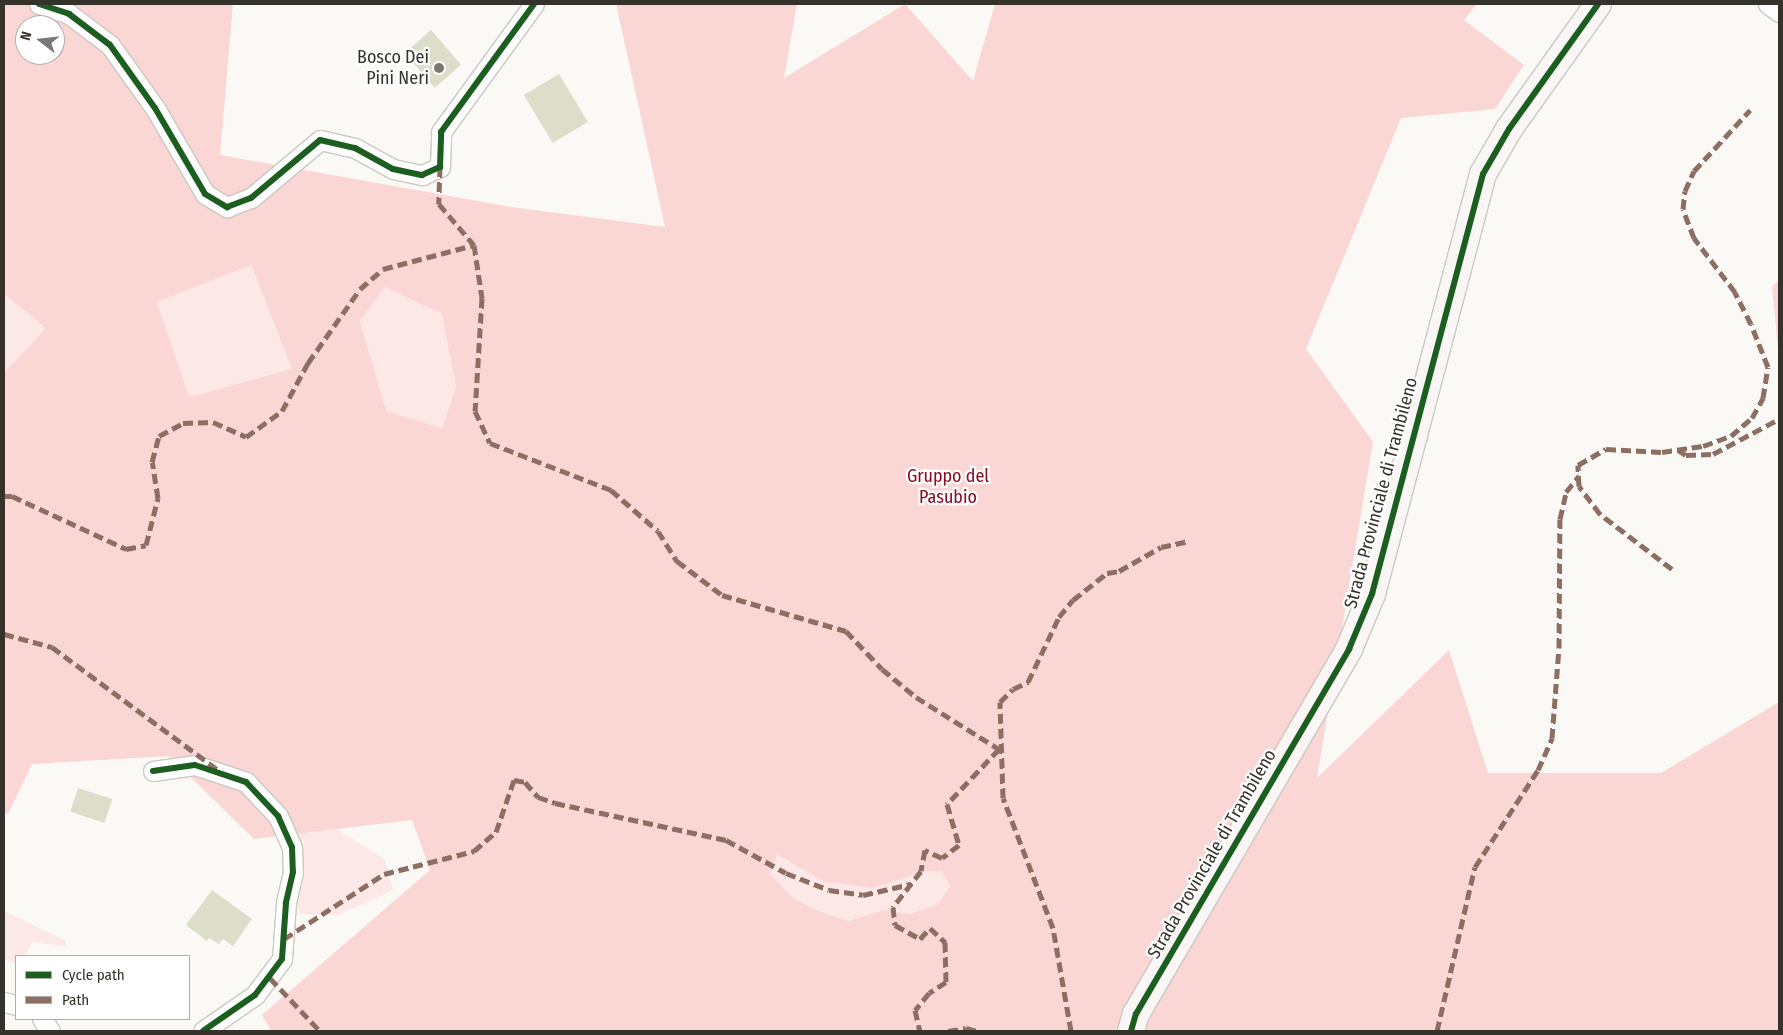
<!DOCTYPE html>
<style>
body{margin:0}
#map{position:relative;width:1783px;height:1035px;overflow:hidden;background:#fbf9f6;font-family:"Fira Sans Condensed",sans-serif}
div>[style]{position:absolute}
.green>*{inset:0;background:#fce8e6}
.forest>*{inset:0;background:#fad6d4}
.building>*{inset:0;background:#dddeca;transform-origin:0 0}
.roads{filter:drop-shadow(1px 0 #cbc8c3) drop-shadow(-1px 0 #cbc8c3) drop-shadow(0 1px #cbc8c3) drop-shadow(0 -1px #cbc8c3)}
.street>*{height:19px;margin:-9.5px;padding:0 9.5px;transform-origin:9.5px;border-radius:9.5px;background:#fefefe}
.secondary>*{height:26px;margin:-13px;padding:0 13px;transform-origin:13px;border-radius:13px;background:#f9f6f5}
.quiet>*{height:5px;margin-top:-2.5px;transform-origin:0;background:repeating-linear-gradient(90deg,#8d6e63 0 10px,transparent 0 15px)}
.cycleway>*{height:6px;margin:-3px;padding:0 3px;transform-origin:3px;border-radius:3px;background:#1b5e20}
.dots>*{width:14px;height:14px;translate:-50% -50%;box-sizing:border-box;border:2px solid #fff;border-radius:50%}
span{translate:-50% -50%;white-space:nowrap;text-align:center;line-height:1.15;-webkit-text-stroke:4.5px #fff;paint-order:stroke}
.poi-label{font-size:18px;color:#35322b}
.right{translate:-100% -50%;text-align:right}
.park-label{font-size:18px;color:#890a21}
.street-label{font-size:18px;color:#35322b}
.frame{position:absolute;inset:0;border:5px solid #35322b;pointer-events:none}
.legend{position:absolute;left:15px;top:955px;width:175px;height:65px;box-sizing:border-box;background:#fff;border:1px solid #aeadaa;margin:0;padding:6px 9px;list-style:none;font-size:15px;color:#35322b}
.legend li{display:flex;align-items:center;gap:10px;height:25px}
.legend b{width:25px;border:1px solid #aeadaa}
.north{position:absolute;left:15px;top:15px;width:50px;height:50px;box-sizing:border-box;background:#fff;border:1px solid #aeadaa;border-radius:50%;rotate:286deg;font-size:14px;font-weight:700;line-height:20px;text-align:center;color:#35322b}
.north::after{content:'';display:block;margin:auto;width:18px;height:22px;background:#7a7872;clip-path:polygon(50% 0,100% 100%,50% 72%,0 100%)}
</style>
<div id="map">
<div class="green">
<div style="clip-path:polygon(251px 265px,292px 369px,189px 397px,157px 302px)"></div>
<div style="clip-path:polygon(385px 287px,442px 314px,456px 386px,442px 428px,386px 411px,360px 321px)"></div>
<div style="clip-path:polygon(4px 294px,46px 328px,4px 373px)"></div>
<div style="clip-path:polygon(337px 829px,385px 860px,393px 890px,339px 915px,300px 914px,296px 900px,302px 852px,295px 834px)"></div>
<div style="clip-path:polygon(776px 855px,825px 882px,873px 888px,927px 871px,942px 871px,950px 886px,938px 904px,911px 914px,884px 910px,849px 921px,816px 910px,792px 897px,770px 874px)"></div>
<div style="clip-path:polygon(4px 911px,66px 941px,65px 946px,32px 942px,25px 956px,16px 956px,16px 964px,4px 959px)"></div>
</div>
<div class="forest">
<div style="clip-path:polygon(evenodd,4px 4px,233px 4px,220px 155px,511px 207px,665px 227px,616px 4px,797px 4px,784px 78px,905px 4px,973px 81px,995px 4px,1477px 4px,1464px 20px,1524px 65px,1495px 109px,1401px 118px,1306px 349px,1373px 442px,1317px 778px,1449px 650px,1488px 773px,1661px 773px,1779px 702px,1779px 1031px,271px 1031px,262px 1015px,430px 870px,412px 820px,254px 839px,169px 756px,32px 764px,8px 814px,4px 813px,4px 373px,46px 328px,4px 294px,4px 4px,25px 25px,55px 25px,55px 55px,25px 55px,25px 25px,4px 4px,251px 265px,292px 369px,189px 397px,157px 302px,251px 265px,4px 4px,385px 287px,442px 314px,456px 386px,442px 428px,386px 411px,360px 321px,385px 287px,4px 4px,777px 855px,825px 882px,873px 888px,927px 871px,942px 871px,950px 886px,938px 904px,911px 914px,884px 910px,849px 921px,816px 910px,792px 897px,770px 874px,777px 855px)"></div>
<div style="clip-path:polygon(1779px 280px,1779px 359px,1772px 286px)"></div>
</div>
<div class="building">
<div style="left:431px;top:30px;width:46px;height:35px;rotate:49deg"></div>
<div style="left:559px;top:74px;width:56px;height:41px;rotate:59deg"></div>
<div style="left:78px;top:788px;width:36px;height:25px;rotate:18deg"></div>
<div style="clip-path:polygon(212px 890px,252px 919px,233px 946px,223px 939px,219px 944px,209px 938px,207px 941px,186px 925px)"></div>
</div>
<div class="roads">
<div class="street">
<div style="left:39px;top:4px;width:32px;rotate:18deg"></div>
<div style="left:69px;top:14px;width:51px;rotate:37.1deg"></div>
<div style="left:110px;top:45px;width:77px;rotate:54.5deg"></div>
<div style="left:155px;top:108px;width:99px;rotate:59.8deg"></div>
<div style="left:205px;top:194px;width:26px;rotate:31deg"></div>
<div style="left:227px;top:207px;width:26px;rotate:-21deg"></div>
<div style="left:251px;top:198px;width:90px;rotate:-40deg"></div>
<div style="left:320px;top:140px;width:36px;rotate:13deg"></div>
<div style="left:355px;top:148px;width:43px;rotate:28.9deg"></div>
<div style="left:393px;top:169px;width:30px;rotate:12deg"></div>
<div style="left:422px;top:175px;width:20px;rotate:-24deg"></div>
<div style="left:440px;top:167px;width:35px;rotate:-88deg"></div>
<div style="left:441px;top:132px;width:158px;rotate:-54deg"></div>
<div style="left:1768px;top:4px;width:14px;rotate:36deg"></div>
<div style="left:153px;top:771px;width:42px;rotate:-8.1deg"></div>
<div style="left:195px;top:765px;width:54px;rotate:18.4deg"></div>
<div style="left:246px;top:782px;width:47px;rotate:46.7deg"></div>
<div style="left:278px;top:816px;width:34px;rotate:66deg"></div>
<div style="left:292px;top:847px;width:25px;rotate:88deg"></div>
<div style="left:293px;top:872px;width:32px;rotate:103deg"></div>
<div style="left:286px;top:903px;width:56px;rotate:94.1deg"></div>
<div style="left:282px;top:959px;width:45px;rotate:126.9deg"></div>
<div style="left:255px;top:995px;width:63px;rotate:145.3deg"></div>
<div style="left:4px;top:1002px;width:12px;rotate:14deg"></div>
<div style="left:42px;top:1019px;width:14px;rotate:56deg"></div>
</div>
<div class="secondary">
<div style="left:1131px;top:1031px;width:18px;rotate:-74deg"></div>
<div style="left:1136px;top:1014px;width:423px;rotate:-59.7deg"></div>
<div style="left:1349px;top:649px;width:60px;rotate:-67.3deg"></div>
<div style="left:1372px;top:594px;width:434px;rotate:-75.2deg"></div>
<div style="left:1483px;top:174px;width:52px;rotate:-60deg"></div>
<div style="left:1509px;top:129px;width:153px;rotate:-54.5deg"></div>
</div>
</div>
<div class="quiet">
<div style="left:440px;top:167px;width:37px;rotate:92deg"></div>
<div style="left:439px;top:204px;width:54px;rotate:49.5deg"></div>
<div style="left:474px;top:245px;width:54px;rotate:81.4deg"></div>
<div style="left:482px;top:298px;width:113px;rotate:93.5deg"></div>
<div style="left:475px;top:411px;width:35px;rotate:65deg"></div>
<div style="left:490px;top:443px;width:130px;rotate:21.2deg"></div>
<div style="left:611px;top:490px;width:62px;rotate:41.1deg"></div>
<div style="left:658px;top:531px;width:36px;rotate:58deg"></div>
<div style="left:677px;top:561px;width:56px;rotate:37.1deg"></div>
<div style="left:722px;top:595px;width:129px;rotate:16.2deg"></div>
<div style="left:846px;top:631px;width:52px;rotate:46.5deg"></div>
<div style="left:882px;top:669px;width:44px;rotate:39.5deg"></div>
<div style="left:916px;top:697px;width:98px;rotate:32.1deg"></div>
<div style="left:999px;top:749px;width:76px;rotate:133.4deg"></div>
<div style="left:947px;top:804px;width:43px;rotate:73.7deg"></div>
<div style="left:959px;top:845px;width:21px;rotate:143deg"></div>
<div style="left:942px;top:858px;width:19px;rotate:-155deg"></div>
<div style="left:925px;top:850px;width:21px;rotate:101deg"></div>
<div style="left:921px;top:871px;width:46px;rotate:127.9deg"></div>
<div style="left:893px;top:907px;width:18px;rotate:84deg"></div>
<div style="left:895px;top:925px;width:29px;rotate:29deg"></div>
<div style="left:920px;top:939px;width:15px;rotate:-48deg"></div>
<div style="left:930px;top:928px;width:21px;rotate:43deg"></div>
<div style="left:945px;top:942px;width:40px;rotate:88.6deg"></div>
<div style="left:946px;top:982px;width:20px;rotate:147deg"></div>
<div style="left:929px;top:993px;width:22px;rotate:129deg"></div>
<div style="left:915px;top:1010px;width:22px;rotate:77deg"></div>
<div style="left:1678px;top:450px;width:9px;rotate:32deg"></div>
<div style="left:1686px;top:455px;width:27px;rotate:-2deg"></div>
<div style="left:1713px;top:454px;width:75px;rotate:-27.9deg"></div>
<div style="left:4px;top:496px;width:8px"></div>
<div style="left:12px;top:496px;width:126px;rotate:24.9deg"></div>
<div style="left:126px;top:549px;width:20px;rotate:-11deg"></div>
<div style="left:146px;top:545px;width:49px;rotate:-75.7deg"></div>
<div style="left:158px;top:498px;width:36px;rotate:-99deg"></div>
<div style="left:152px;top:462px;width:27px;rotate:-75deg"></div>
<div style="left:159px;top:436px;width:27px;rotate:-28deg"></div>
<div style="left:183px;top:423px;width:30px;rotate:-2deg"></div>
<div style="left:213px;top:422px;width:36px;rotate:24deg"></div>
<div style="left:246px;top:437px;width:44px;rotate:-35.8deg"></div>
<div style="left:282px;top:411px;width:55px;rotate:-61.6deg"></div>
<div style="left:308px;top:363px;width:90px;rotate:-54.9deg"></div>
<div style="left:360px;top:289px;width:30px;rotate:-41deg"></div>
<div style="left:383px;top:269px;width:94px;rotate:-14.8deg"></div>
<div style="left:1672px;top:569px;width:91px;rotate:-142.6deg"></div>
<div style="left:1600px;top:514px;width:35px;rotate:-127deg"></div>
<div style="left:1579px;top:486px;width:21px;rotate:-93deg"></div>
<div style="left:1578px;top:465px;width:32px;rotate:-30deg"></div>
<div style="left:1606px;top:449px;width:56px;rotate:3.1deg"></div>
<div style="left:1662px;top:452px;width:41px;rotate:-8.3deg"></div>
<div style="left:1703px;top:446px;width:30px;rotate:-20deg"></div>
<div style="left:1731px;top:436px;width:28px;rotate:-41deg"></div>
<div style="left:1752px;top:418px;width:23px;rotate:-61deg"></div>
<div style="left:1763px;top:398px;width:31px;rotate:-81deg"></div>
<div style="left:1768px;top:367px;width:46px;rotate:-111.6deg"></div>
<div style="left:1751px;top:324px;width:36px;rotate:-117deg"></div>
<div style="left:1735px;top:292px;width:68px;rotate:-127.2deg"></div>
<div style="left:1694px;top:238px;width:31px;rotate:-111deg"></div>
<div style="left:1683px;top:209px;width:18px;rotate:-84deg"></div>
<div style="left:1685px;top:191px;width:22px;rotate:-66deg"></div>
<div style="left:1694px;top:171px;width:83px;rotate:-47.4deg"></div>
<div style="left:4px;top:634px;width:50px;rotate:15.2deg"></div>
<div style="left:52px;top:647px;width:205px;rotate:36.5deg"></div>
<div style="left:284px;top:939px;width:119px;rotate:-33deg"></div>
<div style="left:384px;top:874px;width:93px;rotate:-14.3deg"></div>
<div style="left:474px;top:851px;width:29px;rotate:-41deg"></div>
<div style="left:496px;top:832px;width:55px;rotate:-70.9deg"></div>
<div style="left:514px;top:780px;width:11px;rotate:10deg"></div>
<div style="left:525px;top:782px;width:20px;rotate:49deg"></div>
<div style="left:538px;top:797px;width:18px;rotate:19deg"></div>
<div style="left:555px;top:803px;width:175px;rotate:12.2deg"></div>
<div style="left:726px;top:840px;width:68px;rotate:28.8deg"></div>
<div style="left:786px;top:873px;width:46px;rotate:21.6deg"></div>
<div style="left:829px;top:890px;width:34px;rotate:8deg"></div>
<div style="left:863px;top:895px;width:49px;rotate:-12.9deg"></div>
<div style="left:270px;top:978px;width:73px;rotate:46.7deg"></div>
<div style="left:948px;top:1031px;width:18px;rotate:-9deg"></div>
<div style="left:966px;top:1028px;width:11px;rotate:15deg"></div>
<div style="left:1071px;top:1031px;width:105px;rotate:-99.9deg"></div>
<div style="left:1053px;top:928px;width:139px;rotate:-111deg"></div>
<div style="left:1003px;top:798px;width:96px;rotate:-91.8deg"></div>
<div style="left:1000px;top:702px;width:18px;rotate:-45deg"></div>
<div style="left:1013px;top:689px;width:17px;rotate:-25deg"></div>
<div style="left:1028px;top:682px;width:72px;rotate:-64.5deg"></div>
<div style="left:1059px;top:617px;width:22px;rotate:-51deg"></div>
<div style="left:1073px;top:600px;width:43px;rotate:-38.5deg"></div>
<div style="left:1107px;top:573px;width:12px;rotate:-9deg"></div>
<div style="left:1119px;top:571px;width:48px;rotate:-29.7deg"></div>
<div style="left:1161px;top:547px;width:29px;rotate:-12deg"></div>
<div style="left:1437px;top:1031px;width:168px;rotate:-77deg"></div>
<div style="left:1475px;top:867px;width:116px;rotate:-57deg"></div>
<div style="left:1538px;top:770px;width:35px;rotate:-66deg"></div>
<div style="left:1552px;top:738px;width:90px;rotate:-85.6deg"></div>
<div style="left:1559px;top:648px;width:129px;rotate:-89.6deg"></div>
<div style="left:1560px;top:519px;width:28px;rotate:-77deg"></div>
<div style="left:1566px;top:492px;width:21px;rotate:-51deg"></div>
</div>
<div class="cycleway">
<div style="left:39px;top:4px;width:32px;rotate:18deg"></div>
<div style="left:69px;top:14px;width:51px;rotate:37.1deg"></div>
<div style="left:110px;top:45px;width:77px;rotate:54.5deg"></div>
<div style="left:155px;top:108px;width:99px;rotate:59.8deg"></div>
<div style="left:205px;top:194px;width:26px;rotate:31deg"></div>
<div style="left:227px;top:207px;width:26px;rotate:-21deg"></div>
<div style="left:251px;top:198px;width:90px;rotate:-40deg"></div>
<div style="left:320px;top:140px;width:36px;rotate:13deg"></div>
<div style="left:355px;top:148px;width:43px;rotate:28.9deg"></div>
<div style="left:393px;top:169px;width:30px;rotate:12deg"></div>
<div style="left:422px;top:175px;width:20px;rotate:-24deg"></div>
<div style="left:440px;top:167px;width:35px;rotate:-88deg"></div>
<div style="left:441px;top:132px;width:158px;rotate:-54deg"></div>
<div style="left:153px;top:771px;width:42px;rotate:-8.1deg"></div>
<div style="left:195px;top:765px;width:54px;rotate:18.4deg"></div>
<div style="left:246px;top:782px;width:47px;rotate:46.7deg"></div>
<div style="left:278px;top:816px;width:34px;rotate:66deg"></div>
<div style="left:292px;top:847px;width:25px;rotate:88deg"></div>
<div style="left:293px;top:872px;width:32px;rotate:103deg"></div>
<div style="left:286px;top:903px;width:56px;rotate:94.1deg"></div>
<div style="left:282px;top:959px;width:45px;rotate:126.9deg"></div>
<div style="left:255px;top:995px;width:63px;rotate:145.3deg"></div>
<div style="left:1131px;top:1031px;width:18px;rotate:-74deg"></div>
<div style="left:1136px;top:1014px;width:423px;rotate:-59.7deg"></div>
<div style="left:1349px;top:649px;width:60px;rotate:-67.3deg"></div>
<div style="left:1372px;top:594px;width:434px;rotate:-75.2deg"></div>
<div style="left:1483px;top:174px;width:52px;rotate:-60deg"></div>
<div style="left:1509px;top:129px;width:153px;rotate:-54.5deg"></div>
</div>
<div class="dots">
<div style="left:439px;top:68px;background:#7a7872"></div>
</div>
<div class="poi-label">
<span class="right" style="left:429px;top:68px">Bosco Dei<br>Pini Neri</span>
</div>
<div class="park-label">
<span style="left:948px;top:487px">Gruppo del<br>Pasubio</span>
</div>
<div class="street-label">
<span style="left:1381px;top:493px;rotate:-75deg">Strada Provinciale di Trambileno</span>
<span style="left:1212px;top:854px;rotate:-60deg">Strada Provinciale di Trambileno</span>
</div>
<div class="frame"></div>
<ul class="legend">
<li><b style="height:6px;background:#1b5e20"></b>Cycle path</li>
<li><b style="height:6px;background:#8d6e63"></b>Path</li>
</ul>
<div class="north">N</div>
</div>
